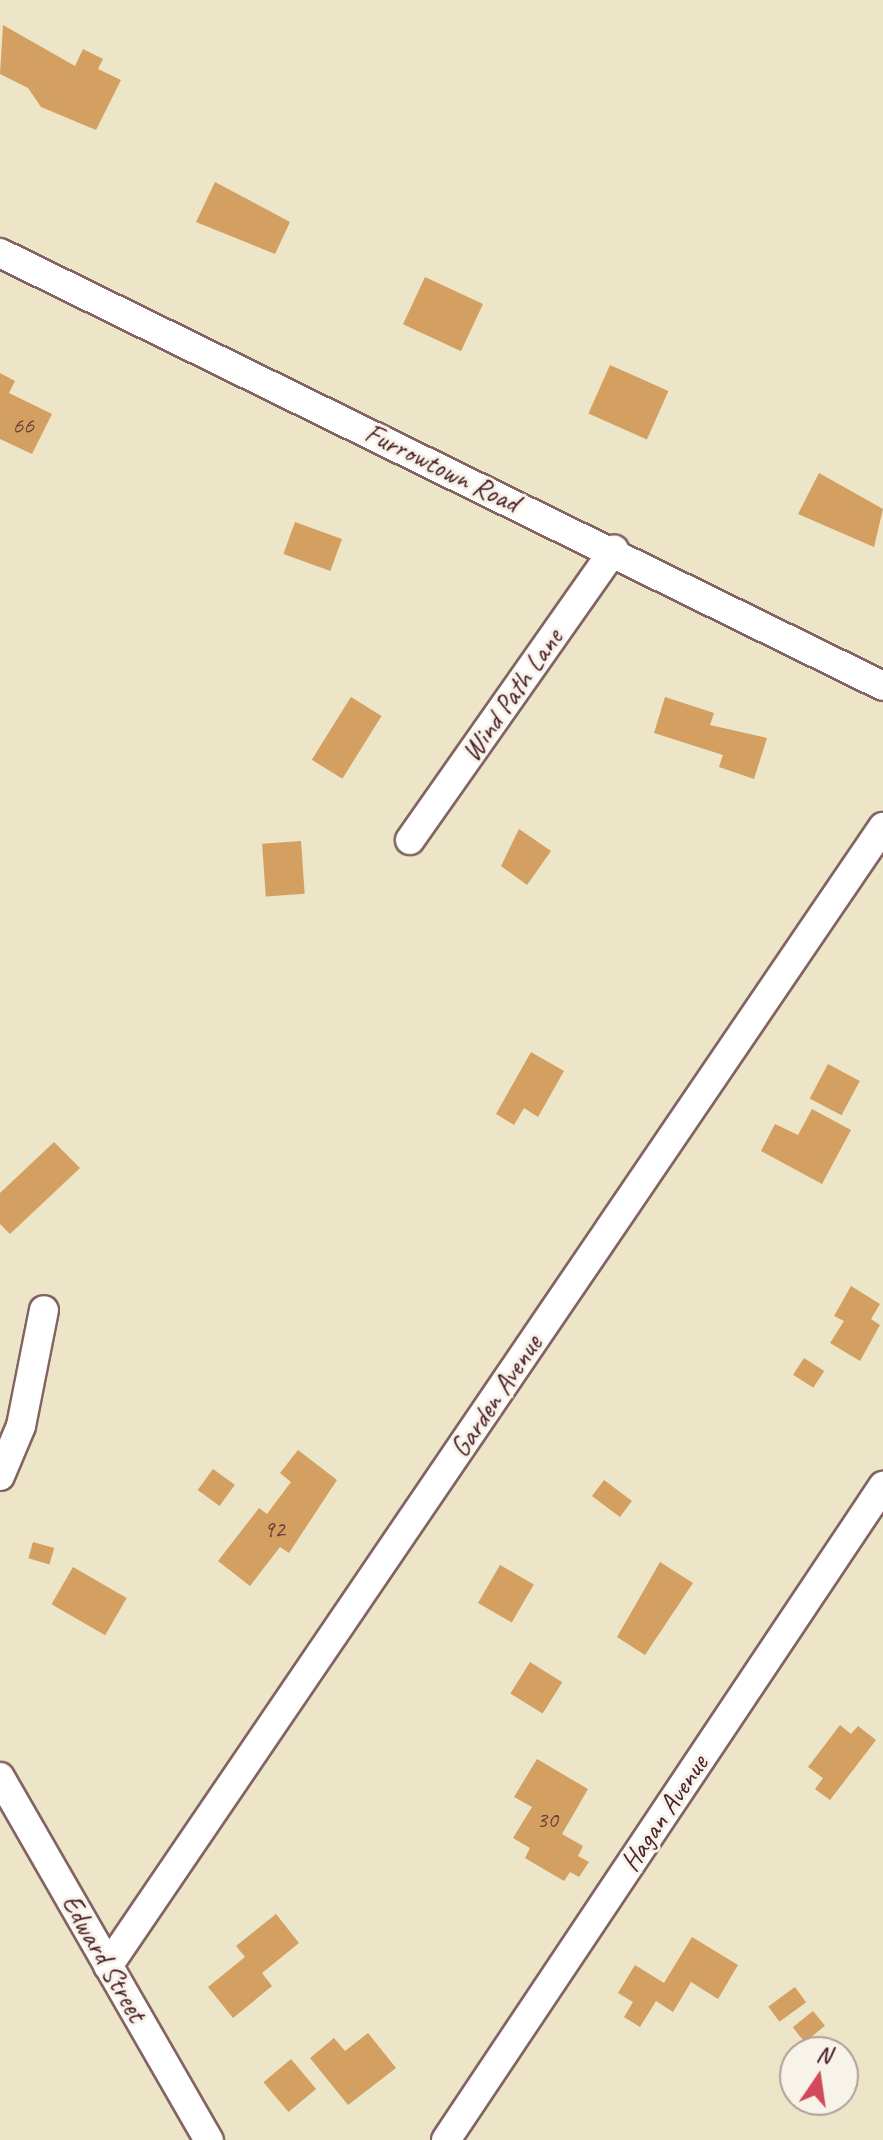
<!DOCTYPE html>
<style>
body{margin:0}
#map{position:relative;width:883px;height:2140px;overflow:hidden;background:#ece5c7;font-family:Caveat,sans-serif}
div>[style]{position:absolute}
.building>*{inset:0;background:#d3a061;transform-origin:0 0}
.roads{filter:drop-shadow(2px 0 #836462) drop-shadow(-2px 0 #836462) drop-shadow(0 2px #836462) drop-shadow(0 -2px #836462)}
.minor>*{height:28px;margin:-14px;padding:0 14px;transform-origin:14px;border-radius:14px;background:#fff}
span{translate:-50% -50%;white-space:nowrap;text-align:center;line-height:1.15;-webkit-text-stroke:6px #f7f3e8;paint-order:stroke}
.number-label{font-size:24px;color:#6c3f38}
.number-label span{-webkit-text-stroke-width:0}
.street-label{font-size:28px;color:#4a1f2b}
.north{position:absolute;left:779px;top:2036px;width:80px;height:80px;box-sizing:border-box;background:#f7f3e8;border:2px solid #b29e9c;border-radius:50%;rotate:13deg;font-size:22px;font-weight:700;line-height:32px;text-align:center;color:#4a1f2b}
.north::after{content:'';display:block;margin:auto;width:28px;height:36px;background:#d1495b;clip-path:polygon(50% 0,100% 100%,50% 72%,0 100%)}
</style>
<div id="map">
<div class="building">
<div style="clip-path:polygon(3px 25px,75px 66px,83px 49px,103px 59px,98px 69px,121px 80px,96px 130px,41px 107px,28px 88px,0 74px)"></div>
<div style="clip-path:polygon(215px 182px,290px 222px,275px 254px,196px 222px)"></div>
<div style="left:425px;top:277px;width:64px;height:52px;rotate:25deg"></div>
<div style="left:610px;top:365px;width:64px;height:53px;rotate:24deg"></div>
<div style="clip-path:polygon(0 373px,15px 381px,9px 393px,52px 414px,32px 454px,0 439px)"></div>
<div style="clip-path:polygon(819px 473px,883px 509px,874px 547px,798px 514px)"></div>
<div style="left:295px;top:522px;width:50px;height:34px;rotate:20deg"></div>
<div style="left:351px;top:697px;width:36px;height:74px;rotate:32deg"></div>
<div style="clip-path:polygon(665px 697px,714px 713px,710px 725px,767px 738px,754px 779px,719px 767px,723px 755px,654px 733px)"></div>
<div style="clip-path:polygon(519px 829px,551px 851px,527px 885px,501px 866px)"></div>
<div style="left:301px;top:841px;width:53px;height:39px;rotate:86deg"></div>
<div style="clip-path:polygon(531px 1052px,564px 1071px,538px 1117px,524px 1108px,514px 1125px,496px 1114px)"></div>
<div style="left:828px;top:1064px;width:36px;height:39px;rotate:28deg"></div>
<div style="clip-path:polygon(812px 1109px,851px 1130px,822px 1184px,761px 1151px,775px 1124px,798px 1135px)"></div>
<div style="clip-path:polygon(54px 1142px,80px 1168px,10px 1234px,0 1224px,0 1193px)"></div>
<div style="clip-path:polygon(851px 1286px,880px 1304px,871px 1319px,880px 1325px,860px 1361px,830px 1343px,844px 1321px,834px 1316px)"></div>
<div style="left:804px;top:1358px;width:24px;height:20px;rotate:33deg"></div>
<div style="clip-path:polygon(298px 1450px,337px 1480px,289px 1553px,280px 1547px,250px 1586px,218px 1561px,259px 1508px,267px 1514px,291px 1482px,280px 1473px)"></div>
<div style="left:213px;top:1469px;width:27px;height:26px;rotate:36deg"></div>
<div style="left:604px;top:1480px;width:35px;height:20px;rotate:37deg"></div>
<div style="left:33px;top:1542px;width:22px;height:17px;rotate:16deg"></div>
<div style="clip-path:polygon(660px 1562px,693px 1583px,645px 1655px,617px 1637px)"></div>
<div style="left:500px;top:1565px;width:39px;height:44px;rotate:30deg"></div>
<div style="left:73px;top:1567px;width:62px;height:43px;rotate:30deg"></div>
<div style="left:530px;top:1662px;width:38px;height:37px;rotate:32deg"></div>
<div style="clip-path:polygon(840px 1725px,851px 1734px,858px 1726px,876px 1740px,830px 1800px,815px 1789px,823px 1778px,808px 1767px)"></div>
<div style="clip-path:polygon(537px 1759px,588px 1789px,562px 1834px,583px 1846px,578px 1856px,589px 1862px,579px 1877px,570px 1872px,564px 1881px,525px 1858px,530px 1848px,513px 1838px,532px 1807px,514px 1797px)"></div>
<div style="clip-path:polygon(276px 1914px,299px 1943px,262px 1973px,272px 1986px,233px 2018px,208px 1987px,245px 1957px,236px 1946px)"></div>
<div style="clip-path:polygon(692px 1937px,738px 1965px,718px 1999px,691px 1982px,673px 2012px,656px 2001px,640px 2027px,624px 2017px,633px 2002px,618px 1993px,635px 1965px,664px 1983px)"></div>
<div style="left:795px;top:1987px;width:19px;height:33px;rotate:54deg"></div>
<div style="left:813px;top:2011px;width:19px;height:26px;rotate:51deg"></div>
<div style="clip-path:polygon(368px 2033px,396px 2068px,348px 2105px,310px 2058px,334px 2038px,345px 2051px)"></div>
<div style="left:291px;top:2059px;width:39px;height:36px;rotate:50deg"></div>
</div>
<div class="roads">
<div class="minor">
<div style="left:0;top:253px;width:983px;rotate:26.12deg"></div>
<div style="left:410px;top:840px;width:355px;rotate:-54.9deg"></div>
<div style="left:0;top:1476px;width:54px;rotate:-67.2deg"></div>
<div style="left:21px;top:1426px;width:118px;rotate:-78.8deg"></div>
<div style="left:0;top:1777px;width:419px;rotate:60.1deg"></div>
<div style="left:108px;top:1966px;width:1378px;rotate:-55.77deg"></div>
<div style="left:446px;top:2140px;width:787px;rotate:-56.25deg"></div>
</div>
</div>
<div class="number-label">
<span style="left:23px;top:426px">66</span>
<span style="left:274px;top:1530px">92</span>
<span style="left:547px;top:1820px">30</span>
</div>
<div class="street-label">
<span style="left:442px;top:468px;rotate:26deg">Furrowtown Road</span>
<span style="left:512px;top:695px;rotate:-55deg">Wind Path Lane</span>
<span style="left:496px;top:1396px;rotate:-56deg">Garden Avenue</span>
<span style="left:664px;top:1813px;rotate:-56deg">Hagan Avenue</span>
<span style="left:104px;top:1958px;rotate:60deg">Edward Street</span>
</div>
<div class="north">N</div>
</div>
